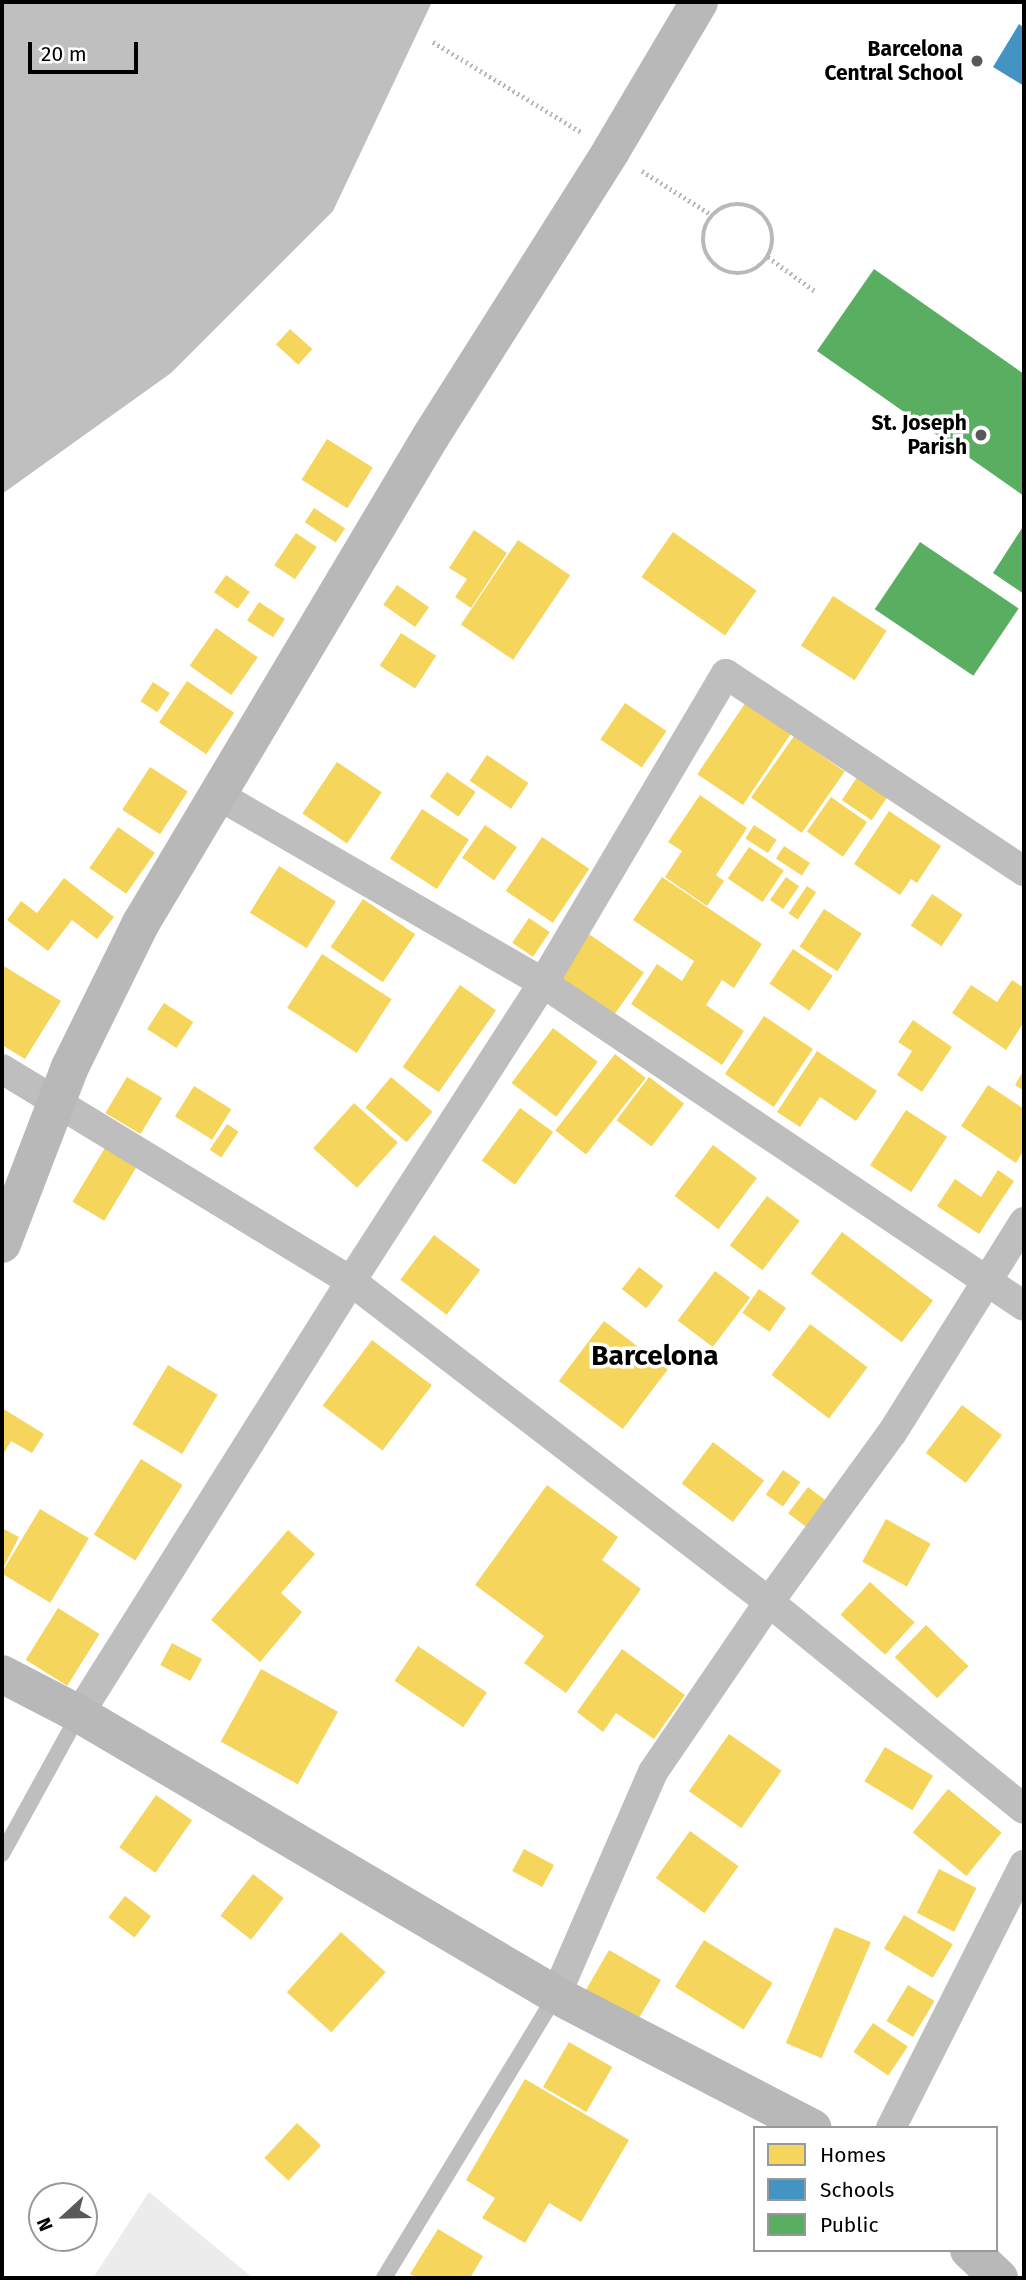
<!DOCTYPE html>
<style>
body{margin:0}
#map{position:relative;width:1026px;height:2280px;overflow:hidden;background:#fff;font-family:"Fira Sans",sans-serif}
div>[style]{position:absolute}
.green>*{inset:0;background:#ececec}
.water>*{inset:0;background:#bfbfbf}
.homes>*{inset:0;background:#f6d55c;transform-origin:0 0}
.schools>*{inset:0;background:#4393c3}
.public>*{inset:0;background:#5aae61;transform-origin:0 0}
.path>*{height:4.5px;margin-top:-2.25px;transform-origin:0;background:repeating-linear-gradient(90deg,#b9b9b9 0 2px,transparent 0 5.5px)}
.path>.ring{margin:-2.25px;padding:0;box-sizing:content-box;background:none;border:4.5px solid #b9b9b9;border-radius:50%}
.lane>*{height:16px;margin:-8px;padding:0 8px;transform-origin:8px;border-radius:8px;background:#bebebe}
.street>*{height:30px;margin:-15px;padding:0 15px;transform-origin:15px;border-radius:15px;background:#bebebe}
.secondary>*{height:38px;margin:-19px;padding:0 19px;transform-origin:19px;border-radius:19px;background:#b8b8b8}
.dots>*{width:19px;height:19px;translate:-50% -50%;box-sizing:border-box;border:4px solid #fff;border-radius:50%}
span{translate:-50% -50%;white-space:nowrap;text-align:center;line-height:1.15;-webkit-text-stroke:7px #fff;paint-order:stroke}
.poi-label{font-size:21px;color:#000;font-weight:700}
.right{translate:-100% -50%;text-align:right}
.district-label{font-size:28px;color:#000;font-weight:700}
.frame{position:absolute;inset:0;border:4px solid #000;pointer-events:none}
.legend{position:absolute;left:753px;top:2126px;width:245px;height:126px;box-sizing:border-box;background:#fff;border:2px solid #999;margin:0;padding:9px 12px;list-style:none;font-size:21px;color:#000}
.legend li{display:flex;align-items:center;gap:14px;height:35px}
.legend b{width:35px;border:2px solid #999}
.north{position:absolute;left:28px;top:2182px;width:70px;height:70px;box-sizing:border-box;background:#fff;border:2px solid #999;border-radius:50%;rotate:248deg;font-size:19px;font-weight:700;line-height:28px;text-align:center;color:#000}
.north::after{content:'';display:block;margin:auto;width:24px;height:32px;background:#595959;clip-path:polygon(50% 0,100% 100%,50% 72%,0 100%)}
.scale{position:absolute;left:28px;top:42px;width:110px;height:32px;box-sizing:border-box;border:4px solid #000;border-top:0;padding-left:9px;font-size:21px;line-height:24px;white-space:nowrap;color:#000;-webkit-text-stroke:5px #fff;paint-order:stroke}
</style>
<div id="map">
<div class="green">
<div style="clip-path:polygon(149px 2192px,253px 2278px,93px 2278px)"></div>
</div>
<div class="water">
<div style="clip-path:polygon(2px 2px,432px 2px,333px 211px,171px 373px,2px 494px)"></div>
</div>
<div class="homes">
<div style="left:290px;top:329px;width:30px;height:21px;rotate:42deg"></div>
<div style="left:327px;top:439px;width:54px;height:48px;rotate:32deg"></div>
<div style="left:314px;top:508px;width:37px;height:17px;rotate:33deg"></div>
<div style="clip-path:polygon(474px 530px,507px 553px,471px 608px,455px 597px,467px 579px,449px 568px)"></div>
<div style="left:673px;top:532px;width:102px;height:55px;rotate:35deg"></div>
<div style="left:296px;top:533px;width:25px;height:39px;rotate:34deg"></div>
<div style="left:518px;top:540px;width:63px;height:102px;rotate:34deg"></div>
<div style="left:226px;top:575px;width:29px;height:21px;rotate:35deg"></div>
<div style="left:397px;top:585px;width:39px;height:24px;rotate:35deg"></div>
<div style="left:833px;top:596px;width:64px;height:59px;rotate:33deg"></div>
<div style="left:259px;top:602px;width:31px;height:22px;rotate:33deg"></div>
<div style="left:216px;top:628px;width:51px;height:46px;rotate:35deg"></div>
<div style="left:401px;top:633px;width:42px;height:39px;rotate:33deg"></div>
<div style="left:187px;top:681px;width:57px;height:50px;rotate:34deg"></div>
<div style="left:153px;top:682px;width:20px;height:23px;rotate:33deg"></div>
<div style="left:746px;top:702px;width:55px;height:87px;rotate:34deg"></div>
<div style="left:625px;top:703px;width:50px;height:44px;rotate:34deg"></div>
<div style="left:794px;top:736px;width:62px;height:75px;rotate:35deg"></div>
<div style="left:487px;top:755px;width:50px;height:31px;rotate:34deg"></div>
<div style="left:337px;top:762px;width:54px;height:62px;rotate:34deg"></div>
<div style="left:150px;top:767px;width:45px;height:51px;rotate:33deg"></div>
<div style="left:447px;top:772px;width:35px;height:30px;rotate:35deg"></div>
<div style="left:858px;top:776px;width:36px;height:29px;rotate:34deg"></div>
<div style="clip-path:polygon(700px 795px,747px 828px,716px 875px,724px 881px,707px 906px,665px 877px,682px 851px,668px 842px)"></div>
<div style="left:831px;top:797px;width:44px;height:42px;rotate:35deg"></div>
<div style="left:422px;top:809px;width:56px;height:59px;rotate:33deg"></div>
<div style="clip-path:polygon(889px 811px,941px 846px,917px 883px,911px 879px,900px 895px,854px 864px)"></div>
<div style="left:485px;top:825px;width:39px;height:40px;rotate:35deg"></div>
<div style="left:754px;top:825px;width:27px;height:16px;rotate:33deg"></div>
<div style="left:118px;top:827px;width:45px;height:50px;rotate:35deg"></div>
<div style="left:542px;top:837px;width:57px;height:65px;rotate:34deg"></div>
<div style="left:784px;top:846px;width:31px;height:15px;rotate:33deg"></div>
<div style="left:749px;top:847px;width:42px;height:38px;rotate:34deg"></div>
<div style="left:279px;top:866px;width:67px;height:55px;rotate:32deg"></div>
<div style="clip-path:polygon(662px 877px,762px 944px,734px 988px,722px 980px,706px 1005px,744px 1031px,722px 1065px,631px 1004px,657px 964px,682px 981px,694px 961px,633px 920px)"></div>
<div style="left:786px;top:877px;width:16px;height:28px;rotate:35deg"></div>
<div style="clip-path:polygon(64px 878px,114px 917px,97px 939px,72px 920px,48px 951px,7px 920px,21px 901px,37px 913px)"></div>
<div style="left:807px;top:886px;width:11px;height:33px;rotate:34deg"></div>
<div style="left:932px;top:894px;width:37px;height:38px;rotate:34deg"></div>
<div style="left:363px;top:899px;width:63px;height:58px;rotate:34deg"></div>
<div style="left:824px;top:909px;width:45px;height:45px;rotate:33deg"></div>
<div style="left:529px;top:918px;width:25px;height:30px;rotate:34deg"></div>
<div style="left:589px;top:934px;width:67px;height:59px;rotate:35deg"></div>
<div style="left:793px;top:949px;width:48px;height:42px;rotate:34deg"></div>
<div style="left:322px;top:954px;width:83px;height:64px;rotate:33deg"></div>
<div style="clip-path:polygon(2px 965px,61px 1001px,25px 1059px,2px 1045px)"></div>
<div style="clip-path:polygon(1012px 980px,1024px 988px,1024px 1022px,1006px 1050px,952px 1013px,971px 985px,997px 1002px)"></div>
<div style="left:460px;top:985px;width:44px;height:100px;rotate:35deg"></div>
<div style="left:164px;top:1003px;width:35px;height:31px;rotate:33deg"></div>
<div style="left:764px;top:1016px;width:59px;height:70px;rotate:34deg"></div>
<div style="clip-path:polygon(913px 1020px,952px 1047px,922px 1092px,897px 1075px,912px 1051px,898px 1042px)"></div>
<div style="left:553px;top:1028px;width:56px;height:69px;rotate:37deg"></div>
<div style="clip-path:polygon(817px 1051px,877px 1091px,856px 1121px,820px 1097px,800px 1127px,777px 1112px)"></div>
<div style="left:615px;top:1054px;width:39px;height:97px;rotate:38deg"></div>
<div style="clip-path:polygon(1024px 1070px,1024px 1091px,1015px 1085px)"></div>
<div style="left:127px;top:1077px;width:41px;height:42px;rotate:31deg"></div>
<div style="left:391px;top:1077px;width:54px;height:40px;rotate:40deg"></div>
<div style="left:649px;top:1077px;width:44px;height:54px;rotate:37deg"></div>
<div style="clip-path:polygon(988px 1085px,1024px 1109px,1024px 1150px,1016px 1163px,961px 1126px)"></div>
<div style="left:194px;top:1086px;width:44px;height:36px;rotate:32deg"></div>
<div style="left:354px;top:1103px;width:59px;height:61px;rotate:42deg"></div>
<div style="left:520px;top:1108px;width:41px;height:65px;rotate:36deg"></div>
<div style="left:906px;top:1110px;width:49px;height:66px;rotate:33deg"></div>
<div style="left:227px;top:1124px;width:14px;height:31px;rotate:34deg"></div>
<div style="left:713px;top:1145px;width:55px;height:64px;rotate:37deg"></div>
<div style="left:106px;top:1146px;width:37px;height:65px;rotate:31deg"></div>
<div style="clip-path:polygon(998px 1170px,1014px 1181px,979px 1234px,937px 1206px,955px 1179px,981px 1197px)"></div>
<div style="left:767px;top:1196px;width:41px;height:62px;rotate:37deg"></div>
<div style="left:842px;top:1232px;width:114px;height:52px;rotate:37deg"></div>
<div style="left:434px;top:1235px;width:58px;height:56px;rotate:37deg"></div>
<div style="left:639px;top:1267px;width:31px;height:28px;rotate:38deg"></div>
<div style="left:715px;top:1271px;width:44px;height:62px;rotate:37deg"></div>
<div style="left:759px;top:1289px;width:33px;height:29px;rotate:35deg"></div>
<div style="left:604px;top:1321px;width:80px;height:75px;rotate:37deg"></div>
<div style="left:810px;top:1324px;width:72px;height:64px;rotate:37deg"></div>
<div style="left:372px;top:1340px;width:75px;height:82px;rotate:37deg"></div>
<div style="left:168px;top:1365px;width:58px;height:69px;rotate:31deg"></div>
<div style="left:962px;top:1405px;width:50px;height:60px;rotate:37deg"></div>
<div style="clip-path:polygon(2px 1408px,44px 1434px,32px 1453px,11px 1441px,2px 1456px)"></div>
<div style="left:713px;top:1442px;width:64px;height:52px;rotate:37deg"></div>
<div style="left:141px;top:1459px;width:49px;height:89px;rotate:32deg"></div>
<div style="left:783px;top:1470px;width:21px;height:30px;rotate:35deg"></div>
<div style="clip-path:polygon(547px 1485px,618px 1537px,602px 1560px,641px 1589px,566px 1693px,524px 1663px,544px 1636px,475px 1585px)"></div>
<div style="left:808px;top:1487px;width:26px;height:33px;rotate:37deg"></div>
<div style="left:40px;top:1509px;width:57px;height:75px;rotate:31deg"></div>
<div style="left:886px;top:1519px;width:51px;height:49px;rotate:29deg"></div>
<div style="clip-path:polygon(2px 1528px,19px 1537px,2px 1570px)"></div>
<div style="clip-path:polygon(288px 1530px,315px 1554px,281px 1593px,302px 1612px,260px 1662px,211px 1620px)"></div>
<div style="left:870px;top:1582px;width:60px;height:44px;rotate:42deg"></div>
<div style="left:58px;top:1608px;width:49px;height:61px;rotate:32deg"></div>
<div style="left:926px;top:1625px;width:59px;height:45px;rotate:44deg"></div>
<div style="left:172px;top:1643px;width:34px;height:25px;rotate:28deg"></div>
<div style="left:418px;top:1646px;width:83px;height:42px;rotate:34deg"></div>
<div style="clip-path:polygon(622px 1649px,685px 1695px,654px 1739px,616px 1713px,603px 1732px,577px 1712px)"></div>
<div style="left:261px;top:1669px;width:88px;height:83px;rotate:29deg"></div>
<div style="left:729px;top:1734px;width:64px;height:70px;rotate:35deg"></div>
<div style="left:885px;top:1747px;width:56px;height:40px;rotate:31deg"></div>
<div style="left:948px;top:1789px;width:69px;height:56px;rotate:39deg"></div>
<div style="left:156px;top:1795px;width:44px;height:64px;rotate:35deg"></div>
<div style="left:690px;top:1831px;width:60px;height:58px;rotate:36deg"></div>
<div style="left:524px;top:1849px;width:34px;height:25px;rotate:28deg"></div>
<div style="left:939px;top:1869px;width:42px;height:49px;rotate:27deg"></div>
<div style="left:253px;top:1874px;width:39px;height:53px;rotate:38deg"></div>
<div style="left:125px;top:1896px;width:33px;height:27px;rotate:38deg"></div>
<div style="left:904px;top:1915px;width:57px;height:39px;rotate:31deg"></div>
<div style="left:835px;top:1927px;width:39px;height:126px;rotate:23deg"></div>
<div style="left:341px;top:1932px;width:60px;height:81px;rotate:42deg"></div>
<div style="left:704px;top:1940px;width:81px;height:55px;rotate:32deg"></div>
<div style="left:609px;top:1950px;width:60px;height:56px;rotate:30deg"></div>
<div style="left:908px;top:1985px;width:31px;height:42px;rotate:31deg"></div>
<div style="left:873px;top:2023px;width:42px;height:35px;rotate:34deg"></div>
<div style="left:569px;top:2042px;width:50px;height:52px;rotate:30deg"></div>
<div style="clip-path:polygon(525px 2079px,629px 2140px,581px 2222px,549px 2203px,525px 2243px,482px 2218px,495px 2198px,466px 2180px)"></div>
<div style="left:297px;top:2123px;width:33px;height:48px;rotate:43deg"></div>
<div style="clip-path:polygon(438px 2229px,483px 2256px,470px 2278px,417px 2278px,410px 2274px)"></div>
</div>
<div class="schools">
<div style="clip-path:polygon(1019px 24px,1024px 28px,1024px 86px,993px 67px)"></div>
</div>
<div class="public">
<div style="clip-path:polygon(874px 269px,1024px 374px,1024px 496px,817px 351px)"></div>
<div style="clip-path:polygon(1024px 525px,1024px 594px,993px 573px)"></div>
<div style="left:920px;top:542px;width:119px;height:81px;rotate:34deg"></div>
</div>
<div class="path">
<div style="left:433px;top:42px;width:173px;rotate:31.3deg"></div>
<div style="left:642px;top:171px;width:83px;rotate:32.2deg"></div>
<div class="ring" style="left:703px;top:204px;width:65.5px;height:65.5px"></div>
<div style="left:768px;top:257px;width:58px;rotate:35.9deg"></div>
</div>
<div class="lane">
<div style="left:2px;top:1854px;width:160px;rotate:-61.2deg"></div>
<div style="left:384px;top:2278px;width:331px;rotate:-58.7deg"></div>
</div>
<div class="street">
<div style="left:218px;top:795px;width:375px;rotate:30deg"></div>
<div style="left:543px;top:983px;width:579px;rotate:33.88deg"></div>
<div style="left:2px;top:1069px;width:408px;rotate:31.3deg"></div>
<div style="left:351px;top:1281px;width:527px;rotate:37.52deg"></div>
<div style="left:769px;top:1602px;width:328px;rotate:39.1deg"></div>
<div style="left:79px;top:1714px;width:511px;rotate:-57.86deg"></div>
<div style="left:351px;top:1281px;width:354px;rotate:-57.2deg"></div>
<div style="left:543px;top:983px;width:359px;rotate:-59.4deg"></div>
<div style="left:726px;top:674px;width:357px;rotate:33.5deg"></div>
<div style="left:556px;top:1995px;width:243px;rotate:-66.5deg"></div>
<div style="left:653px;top:1772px;width:206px;rotate:-55.7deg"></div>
<div style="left:769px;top:1602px;width:209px;rotate:-54deg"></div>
<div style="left:892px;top:1433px;width:249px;rotate:-58deg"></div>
<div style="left:891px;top:2128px;width:295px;rotate:-63.2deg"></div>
</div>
<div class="secondary">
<div style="left:2px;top:1244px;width:190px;rotate:-69deg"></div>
<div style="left:70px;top:1067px;width:161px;rotate:-63.8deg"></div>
<div style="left:141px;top:923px;width:567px;rotate:-59.23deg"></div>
<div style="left:431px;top:436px;width:337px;rotate:-57.7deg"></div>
<div style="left:611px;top:151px;width:173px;rotate:-59.4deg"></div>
<div style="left:2px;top:1674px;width:87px;rotate:27.5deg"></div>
<div style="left:79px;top:1714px;width:554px;rotate:30.5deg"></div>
<div style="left:556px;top:1995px;width:289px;rotate:27.4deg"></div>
<div style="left:969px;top:2250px;width:41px;rotate:43deg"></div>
</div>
<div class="dots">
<div style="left:977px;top:61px;background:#595959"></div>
<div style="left:981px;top:435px;background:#595959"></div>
</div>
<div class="poi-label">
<span class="right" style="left:963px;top:61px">Barcelona<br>Central School</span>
<span class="right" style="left:967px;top:435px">St. Joseph<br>Parish</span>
</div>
<div class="district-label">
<span style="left:655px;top:1356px">Barcelona</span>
</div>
<div class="frame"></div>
<ul class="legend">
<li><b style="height:19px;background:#f6d55c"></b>Homes</li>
<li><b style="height:19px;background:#4393c3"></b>Schools</li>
<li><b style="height:19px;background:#5aae61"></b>Public</li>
</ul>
<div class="north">N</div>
<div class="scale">20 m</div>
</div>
